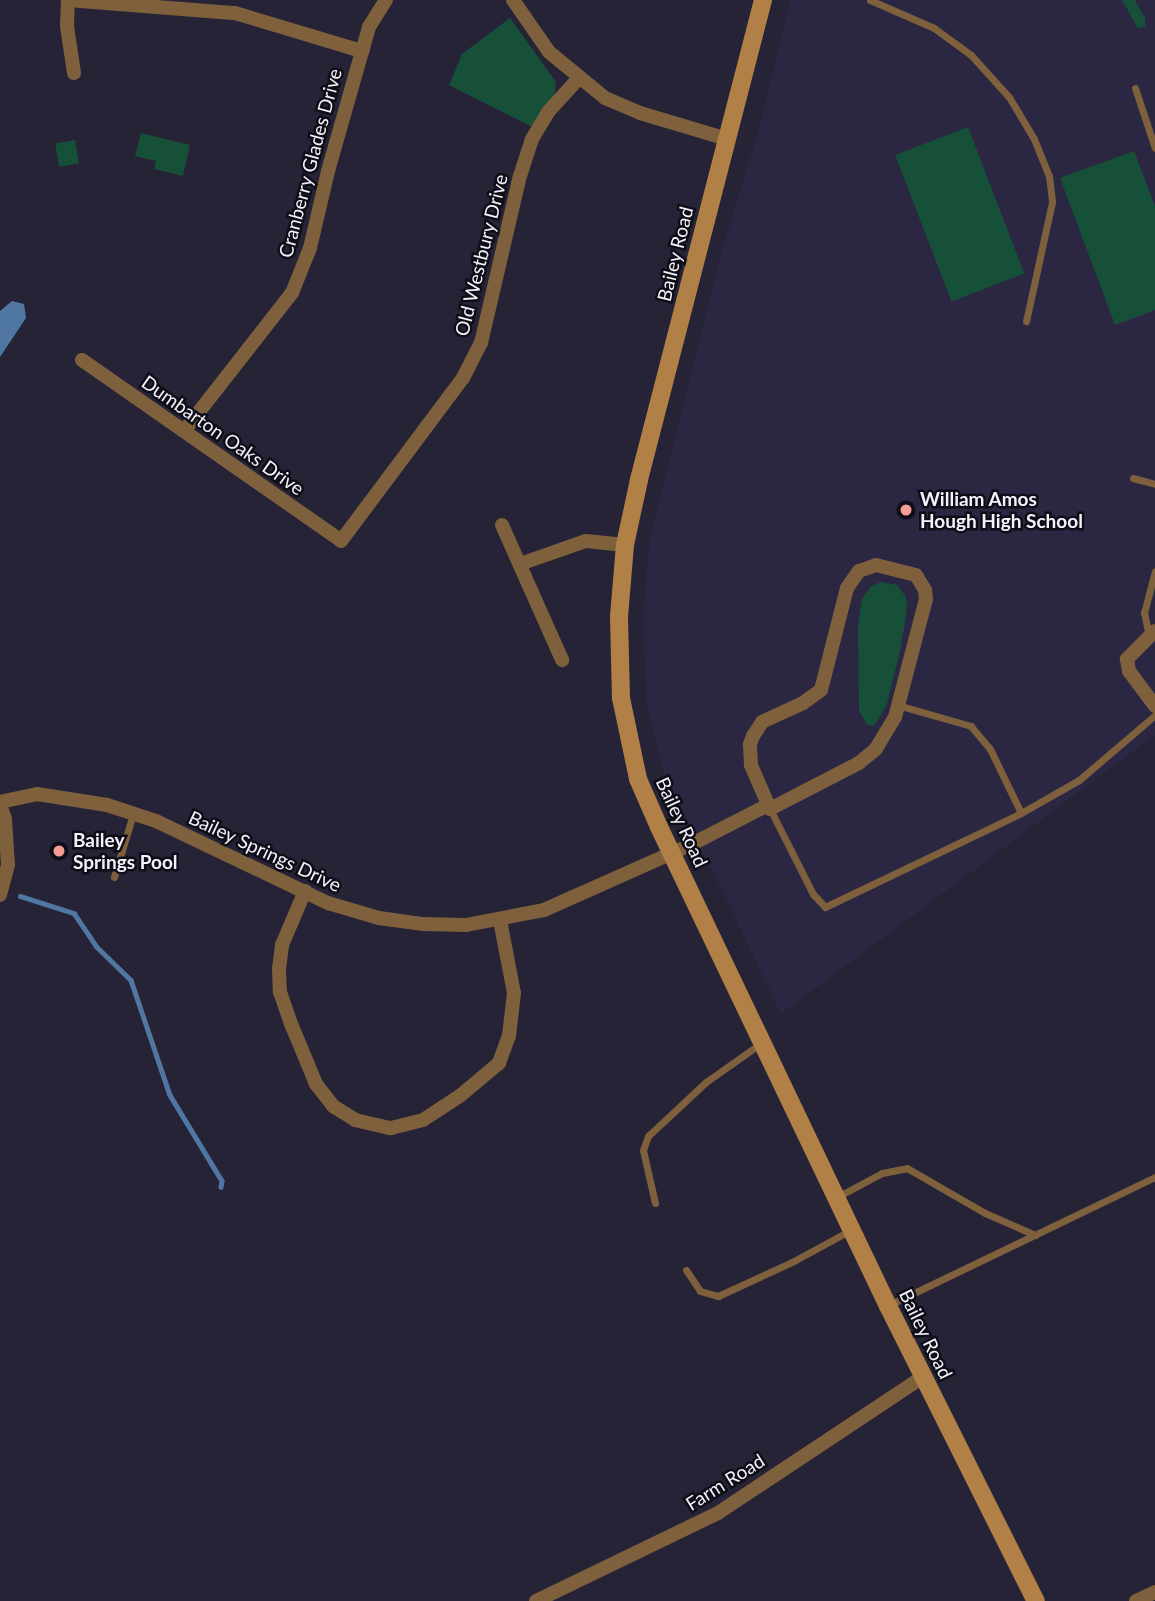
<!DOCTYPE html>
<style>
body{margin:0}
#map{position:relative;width:1155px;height:1601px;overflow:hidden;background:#262337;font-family:Lato,sans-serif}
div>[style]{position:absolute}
.built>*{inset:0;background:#2b2742}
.green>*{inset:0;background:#165038;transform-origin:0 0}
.water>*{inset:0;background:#5076a2}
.stream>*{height:4.5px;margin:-2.25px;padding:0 2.25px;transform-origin:2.25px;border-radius:2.25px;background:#5076a2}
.lane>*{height:7px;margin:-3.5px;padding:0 3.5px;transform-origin:3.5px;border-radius:3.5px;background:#7e603d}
.street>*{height:14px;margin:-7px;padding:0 7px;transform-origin:7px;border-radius:7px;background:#7e603d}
.secondary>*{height:18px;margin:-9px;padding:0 9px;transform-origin:9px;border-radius:9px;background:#b08046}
.dots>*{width:19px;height:19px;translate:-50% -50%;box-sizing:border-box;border:4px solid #0f0e17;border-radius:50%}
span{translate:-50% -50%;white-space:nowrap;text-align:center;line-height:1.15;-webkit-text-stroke:5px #0f0e17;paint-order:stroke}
.street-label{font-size:19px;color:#f3f2fd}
.poi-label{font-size:19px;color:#f3f2fd;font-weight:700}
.left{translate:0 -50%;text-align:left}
</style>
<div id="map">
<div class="built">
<div style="clip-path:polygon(790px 0,1155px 0,1155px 735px,781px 1014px,712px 869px,684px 823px,667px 784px,647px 707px,643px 618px,650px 537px,722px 250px,760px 127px)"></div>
</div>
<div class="green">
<div style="clip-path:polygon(1122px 0,1135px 0,1145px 18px,1145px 27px,1138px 28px)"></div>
<div style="clip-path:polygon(510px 18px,556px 82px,555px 93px,533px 127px,449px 85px,462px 54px)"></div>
<div style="left:968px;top:127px;width:157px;height:78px;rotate:69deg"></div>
<div style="clip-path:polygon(141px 133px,190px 145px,183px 176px,154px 169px,156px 161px,135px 156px)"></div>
<div style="left:75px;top:140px;width:24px;height:20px;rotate:81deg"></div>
<div style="clip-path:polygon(1134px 151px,1155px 206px,1155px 310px,1115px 325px,1060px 178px)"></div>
<div style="clip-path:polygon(881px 582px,897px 585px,906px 597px,907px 608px,901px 647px,887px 704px,874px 726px,867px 725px,859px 710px,858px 627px,862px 599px,871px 586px)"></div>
</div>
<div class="water">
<div style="clip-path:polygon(12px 301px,24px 304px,26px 318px,0 357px,0 311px)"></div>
</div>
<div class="stream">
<div style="left:20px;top:896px;width:57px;rotate:17.5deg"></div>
<div style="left:74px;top:913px;width:40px;rotate:56deg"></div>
<div style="left:96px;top:946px;width:49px;rotate:44.2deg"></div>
<div style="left:131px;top:980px;width:121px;rotate:71.3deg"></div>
<div style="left:170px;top:1095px;width:100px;rotate:58.8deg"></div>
<div style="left:222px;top:1181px;width:6px;rotate:99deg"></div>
</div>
<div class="lane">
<div style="left:870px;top:0;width:70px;rotate:23.6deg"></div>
<div style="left:934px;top:28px;width:46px;rotate:36.1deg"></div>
<div style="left:971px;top:55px;width:57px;rotate:47.9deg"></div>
<div style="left:1009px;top:97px;width:49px;rotate:59.2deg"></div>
<div style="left:1034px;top:139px;width:40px;rotate:68deg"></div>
<div style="left:1049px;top:176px;width:26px;rotate:83deg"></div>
<div style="left:1052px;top:202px;width:122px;rotate:102.3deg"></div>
<div style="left:1135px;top:88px;width:63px;rotate:71.6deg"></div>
<div style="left:1133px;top:478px;width:23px;rotate:15deg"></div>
<div style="left:1149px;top:636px;width:24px;rotate:-102deg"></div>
<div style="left:1144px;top:613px;width:43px;rotate:-75.3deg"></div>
<div style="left:770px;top:809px;width:95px;rotate:63.2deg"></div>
<div style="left:813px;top:894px;width:18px;rotate:47deg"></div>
<div style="left:825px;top:907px;width:217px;rotate:-25.6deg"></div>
<div style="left:1021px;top:813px;width:71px;rotate:-115.8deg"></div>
<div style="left:990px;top:749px;width:30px;rotate:-130deg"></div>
<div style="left:971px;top:726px;width:76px;rotate:-164deg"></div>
<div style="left:1021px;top:813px;width:67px;rotate:-29.6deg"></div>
<div style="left:1079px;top:780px;width:100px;rotate:-40.5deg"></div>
<div style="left:114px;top:877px;width:66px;rotate:-73.2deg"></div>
<div style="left:837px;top:1197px;width:51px;rotate:-28.1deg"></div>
<div style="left:882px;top:1173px;width:25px;rotate:-11deg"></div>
<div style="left:907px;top:1168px;width:90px;rotate:30deg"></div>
<div style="left:985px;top:1213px;width:55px;rotate:23.7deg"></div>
<div style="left:655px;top:1203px;width:54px;rotate:-102.8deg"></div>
<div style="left:643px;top:1150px;width:15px;rotate:-70deg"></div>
<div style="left:648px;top:1136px;width:79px;rotate:-43deg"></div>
<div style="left:706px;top:1082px;width:67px;rotate:-35.3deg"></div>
<div style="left:686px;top:1270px;width:25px;rotate:56deg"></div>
<div style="left:700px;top:1291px;width:19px;rotate:16deg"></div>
<div style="left:718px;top:1296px;width:81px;rotate:-24.7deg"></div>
<div style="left:792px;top:1262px;width:67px;rotate:-28.5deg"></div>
<div style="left:889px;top:1305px;width:295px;rotate:-25.7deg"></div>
</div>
<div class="street">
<div style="left:513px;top:0;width:63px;rotate:55.3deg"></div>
<div style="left:549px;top:52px;width:72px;rotate:39.4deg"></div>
<div style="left:605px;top:98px;width:38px;rotate:23deg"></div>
<div style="left:640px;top:113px;width:91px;rotate:16.6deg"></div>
<div style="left:74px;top:73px;width:48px;rotate:-98.5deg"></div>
<div style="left:67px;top:26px;width:26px;rotate:-88deg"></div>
<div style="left:68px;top:0;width:168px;rotate:4.5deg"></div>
<div style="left:235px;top:13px;width:133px;rotate:16.7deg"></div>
<div style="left:82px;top:360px;width:316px;rotate:34.9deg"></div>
<div style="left:341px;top:541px;width:204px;rotate:-53.2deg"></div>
<div style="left:463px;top:378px;width:39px;rotate:-63deg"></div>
<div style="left:481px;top:343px;width:171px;rotate:-76.9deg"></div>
<div style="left:520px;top:176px;width:39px;rotate:-72deg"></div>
<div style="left:532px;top:139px;width:31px;rotate:-59deg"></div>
<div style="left:548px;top:112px;width:46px;rotate:-47.6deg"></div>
<div style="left:184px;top:431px;width:175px;rotate:-52deg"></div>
<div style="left:292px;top:293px;width:48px;rotate:-68.2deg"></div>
<div style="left:310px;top:248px;width:79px;rotate:-76.8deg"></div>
<div style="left:328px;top:171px;width:150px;rotate:-74.1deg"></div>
<div style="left:369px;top:27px;width:32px;rotate:-58deg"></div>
<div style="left:502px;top:525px;width:148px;rotate:66deg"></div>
<div style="left:520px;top:564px;width:70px;rotate:-19.2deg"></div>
<div style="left:586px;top:541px;width:39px;rotate:6deg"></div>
<div style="left:876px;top:565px;width:41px;rotate:14deg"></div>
<div style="left:916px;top:575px;width:17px;rotate:59deg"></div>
<div style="left:925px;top:590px;width:9px;rotate:84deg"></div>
<div style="left:926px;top:599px;width:122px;rotate:104.7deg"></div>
<div style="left:895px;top:717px;width:37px;rotate:121deg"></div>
<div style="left:876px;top:749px;width:22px;rotate:141deg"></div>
<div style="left:859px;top:763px;width:100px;rotate:152.7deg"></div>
<div style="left:770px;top:809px;width:48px;rotate:-113.4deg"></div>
<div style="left:751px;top:765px;width:21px;rotate:-93deg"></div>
<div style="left:750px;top:744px;width:9px;rotate:-69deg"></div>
<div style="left:753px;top:736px;width:17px;rotate:-57deg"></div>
<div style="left:762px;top:722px;width:45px;rotate:-24.9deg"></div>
<div style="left:803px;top:703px;width:22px;rotate:-36deg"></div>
<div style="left:821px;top:690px;width:105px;rotate:-75.7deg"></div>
<div style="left:847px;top:588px;width:21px;rotate:-55deg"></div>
<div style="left:859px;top:571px;width:18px;rotate:-19deg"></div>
<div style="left:1155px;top:631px;width:40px;rotate:135deg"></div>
<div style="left:1127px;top:659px;width:12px;rotate:81deg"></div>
<div style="left:1129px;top:671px;width:44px;rotate:53.4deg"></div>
<div style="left:0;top:802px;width:38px;rotate:-12deg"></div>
<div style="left:37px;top:794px;width:71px;rotate:8.9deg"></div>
<div style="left:107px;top:805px;width:52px;rotate:18.1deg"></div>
<div style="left:156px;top:821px;width:191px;rotate:25.5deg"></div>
<div style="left:328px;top:903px;width:53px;rotate:16.4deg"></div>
<div style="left:379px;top:918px;width:43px;rotate:7.9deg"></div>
<div style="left:422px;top:924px;width:44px;rotate:1.3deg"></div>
<div style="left:466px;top:925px;width:79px;rotate:-10.9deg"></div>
<div style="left:544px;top:910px;width:162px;rotate:-24deg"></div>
<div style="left:692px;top:844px;width:85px;rotate:-27.2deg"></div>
<div style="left:0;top:804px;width:16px;rotate:72deg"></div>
<div style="left:5px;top:819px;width:46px;rotate:86.3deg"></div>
<div style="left:8px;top:865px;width:31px;rotate:105deg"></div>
<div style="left:305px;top:891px;width:59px;rotate:113.1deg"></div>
<div style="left:282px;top:945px;width:23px;rotate:97deg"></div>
<div style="left:279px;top:968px;width:24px;rotate:88deg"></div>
<div style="left:280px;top:992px;width:36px;rotate:71deg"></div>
<div style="left:292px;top:1026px;width:63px;rotate:67.5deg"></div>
<div style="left:316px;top:1084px;width:28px;rotate:52deg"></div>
<div style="left:333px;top:1106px;width:26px;rotate:32deg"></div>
<div style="left:355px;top:1120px;width:37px;rotate:13deg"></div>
<div style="left:391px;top:1128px;width:33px;rotate:-14deg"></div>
<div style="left:423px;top:1120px;width:45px;rotate:-33.3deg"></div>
<div style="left:461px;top:1095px;width:50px;rotate:-40.1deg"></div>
<div style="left:499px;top:1063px;width:29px;rotate:-70deg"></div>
<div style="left:509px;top:1036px;width:43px;rotate:-83.4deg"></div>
<div style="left:514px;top:993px;width:74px;rotate:-100.9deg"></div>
<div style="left:536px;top:1601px;width:202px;rotate:-25.8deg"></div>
<div style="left:718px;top:1513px;width:246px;rotate:-33.6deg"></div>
<div style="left:1136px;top:1601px;width:21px;rotate:-25deg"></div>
</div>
<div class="secondary">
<div style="left:763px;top:0;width:496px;rotate:104.5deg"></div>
<div style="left:639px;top:480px;width:66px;rotate:102.2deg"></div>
<div style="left:625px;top:545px;width:72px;rotate:94.8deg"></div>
<div style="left:619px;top:617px;width:81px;rotate:88.6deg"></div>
<div style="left:621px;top:698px;width:83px;rotate:78.1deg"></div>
<div style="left:638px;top:779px;width:52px;rotate:66.4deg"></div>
<div style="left:659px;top:827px;width:531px;rotate:64.45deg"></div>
<div style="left:888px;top:1306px;width:330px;rotate:63.4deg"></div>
</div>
<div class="dots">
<div style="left:906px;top:510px;background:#f59c96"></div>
<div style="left:59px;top:851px;background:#f59c96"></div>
</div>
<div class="street-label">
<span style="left:310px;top:163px;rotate:-75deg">Cranberry Glades Drive</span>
<span style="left:675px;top:254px;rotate:-76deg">Bailey Road</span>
<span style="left:481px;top:255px;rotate:-76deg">Old Westbury Drive</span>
<span style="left:223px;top:435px;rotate:35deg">Dumbarton Oaks Drive</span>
<span style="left:682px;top:822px;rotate:65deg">Bailey Road</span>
<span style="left:265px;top:851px;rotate:25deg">Bailey Springs Drive</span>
<span style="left:926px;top:1334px;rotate:64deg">Bailey Road</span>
<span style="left:725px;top:1482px;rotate:-32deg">Farm Road</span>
</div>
<div class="poi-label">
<span class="left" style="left:920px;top:510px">William Amos<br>Hough High School</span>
<span class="left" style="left:73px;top:851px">Bailey<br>Springs Pool</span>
</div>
</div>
